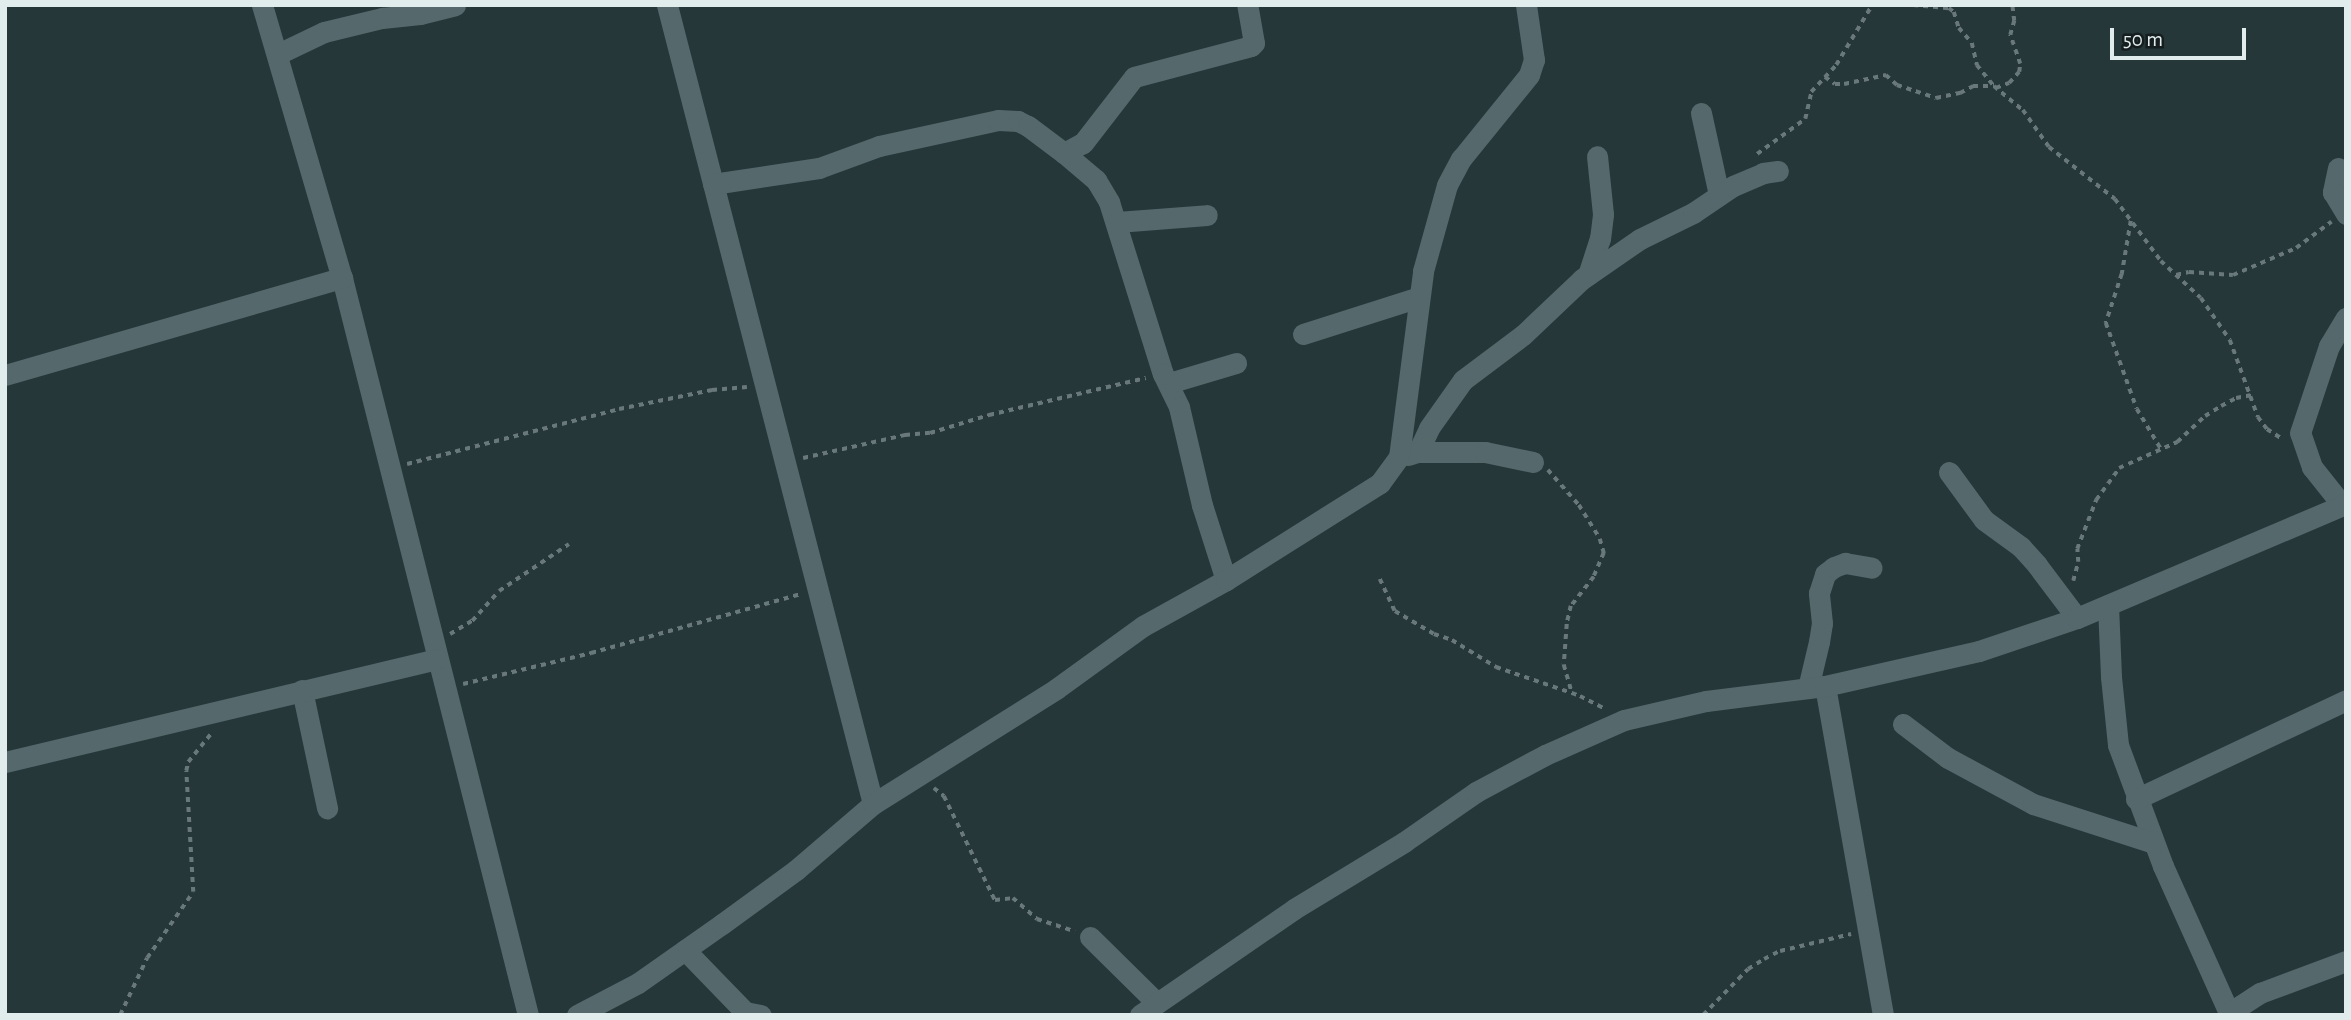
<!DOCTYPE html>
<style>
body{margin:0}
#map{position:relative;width:2351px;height:1020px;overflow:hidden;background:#26373a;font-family:"Alegreya Sans",sans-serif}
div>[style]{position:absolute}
.path>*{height:3.5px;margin-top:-1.75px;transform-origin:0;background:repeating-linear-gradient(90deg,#69787a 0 5px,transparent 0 10px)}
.minor>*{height:21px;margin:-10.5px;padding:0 10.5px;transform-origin:10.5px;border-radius:10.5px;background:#55686b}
span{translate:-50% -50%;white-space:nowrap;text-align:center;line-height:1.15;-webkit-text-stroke:5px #151d1e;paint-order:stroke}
.frame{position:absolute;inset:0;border:7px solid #e1eced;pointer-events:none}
.scale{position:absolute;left:2110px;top:28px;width:136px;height:32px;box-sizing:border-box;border:4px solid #e1eced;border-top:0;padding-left:9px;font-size:21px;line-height:24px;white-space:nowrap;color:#e1eced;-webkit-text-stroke:5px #151d1e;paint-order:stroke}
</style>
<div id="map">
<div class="path">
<div style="left:1913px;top:5px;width:36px;rotate:5deg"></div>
<div style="left:1949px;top:8px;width:6px;rotate:39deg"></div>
<div style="left:1954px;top:12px;width:17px;rotate:73deg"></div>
<div style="left:1959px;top:28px;width:20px;rotate:49deg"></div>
<div style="left:1972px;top:43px;width:23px;rotate:77deg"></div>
<div style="left:1977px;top:65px;width:27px;rotate:51deg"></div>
<div style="left:1994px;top:86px;width:38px;rotate:40deg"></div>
<div style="left:2023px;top:110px;width:45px;rotate:54.9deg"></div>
<div style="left:2049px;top:147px;width:84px;rotate:38.2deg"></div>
<div style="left:2115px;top:199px;width:77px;rotate:53.4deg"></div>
<div style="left:2161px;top:261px;width:54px;rotate:42.8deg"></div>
<div style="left:2201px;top:298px;width:51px;rotate:55.4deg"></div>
<div style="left:2230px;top:340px;width:82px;rotate:70deg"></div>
<div style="left:2258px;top:417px;width:15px;rotate:53deg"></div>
<div style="left:2267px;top:429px;width:17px;rotate:33deg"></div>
<div style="left:1825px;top:77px;width:12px;rotate:35deg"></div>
<div style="left:1835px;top:84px;width:9px"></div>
<div style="left:1844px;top:84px;width:43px;rotate:-12.1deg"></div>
<div style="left:1886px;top:75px;width:15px;rotate:42deg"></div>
<div style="left:1897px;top:85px;width:41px;rotate:18.4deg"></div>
<div style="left:1936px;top:98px;width:25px;rotate:-12deg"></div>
<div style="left:1960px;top:93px;width:15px;rotate:-28deg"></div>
<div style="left:1973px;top:86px;width:21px"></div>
<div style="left:1996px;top:88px;width:14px;rotate:-21deg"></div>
<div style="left:2009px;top:83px;width:15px;rotate:-48deg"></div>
<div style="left:2019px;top:72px;width:8px;rotate:-83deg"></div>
<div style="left:2020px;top:64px;width:31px;rotate:-109deg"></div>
<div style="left:2010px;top:35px;width:15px;rotate:-74deg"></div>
<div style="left:2014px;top:21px;width:16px;rotate:-97deg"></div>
<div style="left:1757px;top:154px;width:59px;rotate:-36.1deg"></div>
<div style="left:1805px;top:119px;width:28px;rotate:-77deg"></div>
<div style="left:1811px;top:92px;width:37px;rotate:-47deg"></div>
<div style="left:1836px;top:65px;width:70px;rotate:-59deg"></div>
<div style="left:2131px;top:221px;width:54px;rotate:99.6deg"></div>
<div style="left:2122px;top:274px;width:52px;rotate:108.1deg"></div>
<div style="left:2106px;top:323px;width:91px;rotate:70.2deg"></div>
<div style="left:2137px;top:409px;width:47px;rotate:59deg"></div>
<div style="left:2176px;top:275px;width:13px;rotate:-13deg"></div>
<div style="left:2189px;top:272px;width:44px;rotate:3.9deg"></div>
<div style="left:2233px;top:275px;width:69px;rotate:-23.2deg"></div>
<div style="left:2296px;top:248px;width:44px;rotate:-36.6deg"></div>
<div style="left:803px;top:458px;width:105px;rotate:-12.7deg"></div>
<div style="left:905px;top:435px;width:25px;rotate:-5deg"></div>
<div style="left:930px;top:433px;width:62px;rotate:-17deg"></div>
<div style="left:989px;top:415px;width:161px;rotate:-13.3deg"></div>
<div style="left:407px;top:464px;width:219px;rotate:-14.5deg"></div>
<div style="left:619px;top:409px;width:95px;rotate:-11.5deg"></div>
<div style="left:712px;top:390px;width:35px;rotate:-5deg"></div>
<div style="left:1548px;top:470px;width:47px;rotate:48.5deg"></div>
<div style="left:1579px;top:505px;width:40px;rotate:58deg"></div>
<div style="left:1600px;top:539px;width:15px;rotate:74deg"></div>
<div style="left:1604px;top:553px;width:26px;rotate:113deg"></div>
<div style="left:1594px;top:577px;width:37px;rotate:128deg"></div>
<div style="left:1571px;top:606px;width:18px;rotate:103deg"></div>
<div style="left:1567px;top:624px;width:41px;rotate:94.2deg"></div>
<div style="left:1564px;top:665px;width:29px;rotate:74deg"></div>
<div style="left:1380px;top:579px;width:35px;rotate:65deg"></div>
<div style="left:1395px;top:611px;width:45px;rotate:30.5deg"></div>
<div style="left:1434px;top:634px;width:19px;rotate:18deg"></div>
<div style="left:1452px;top:640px;width:52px;rotate:31.5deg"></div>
<div style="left:1496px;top:667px;width:89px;rotate:19deg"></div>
<div style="left:1580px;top:696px;width:28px;rotate:27deg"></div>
<div style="left:2073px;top:581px;width:20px;rotate:-75deg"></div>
<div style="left:2078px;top:562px;width:13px;rotate:-94deg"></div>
<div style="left:2077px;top:549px;width:53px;rotate:-68.8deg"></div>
<div style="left:2096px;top:500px;width:39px;rotate:-54deg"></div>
<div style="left:2119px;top:468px;width:64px;rotate:-24.1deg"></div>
<div style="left:2177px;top:442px;width:38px;rotate:-43deg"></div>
<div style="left:2205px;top:416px;width:19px;rotate:-32deg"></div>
<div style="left:2221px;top:406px;width:17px;rotate:-28deg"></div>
<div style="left:2236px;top:398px;width:16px;rotate:-11deg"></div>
<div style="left:450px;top:634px;width:26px;rotate:-31deg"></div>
<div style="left:472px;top:621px;width:40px;rotate:-48deg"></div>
<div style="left:499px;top:591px;width:84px;rotate:-33.9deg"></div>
<div style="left:463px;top:684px;width:132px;rotate:-13.6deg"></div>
<div style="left:591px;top:653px;width:218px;rotate:-15.7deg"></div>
<div style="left:934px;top:788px;width:13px;rotate:39deg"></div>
<div style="left:944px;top:796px;width:116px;rotate:63.9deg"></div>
<div style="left:995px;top:900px;width:18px;rotate:-6deg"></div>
<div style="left:1013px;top:898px;width:32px;rotate:41deg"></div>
<div style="left:1037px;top:919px;width:40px;rotate:18deg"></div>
<div style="left:120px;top:1015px;width:63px;rotate:-64.7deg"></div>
<div style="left:147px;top:958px;width:80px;rotate:-55.1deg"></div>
<div style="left:193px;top:892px;width:121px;rotate:-93.3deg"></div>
<div style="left:186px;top:771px;width:9px;rotate:-77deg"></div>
<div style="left:188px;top:762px;width:36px;rotate:-51deg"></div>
<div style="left:1703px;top:1015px;width:64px;rotate:-45.6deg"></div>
<div style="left:1748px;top:969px;width:19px;rotate:-32deg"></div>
<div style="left:1764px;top:959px;width:18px;rotate:-27deg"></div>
<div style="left:1780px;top:951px;width:73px;rotate:-13.5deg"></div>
</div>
<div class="minor">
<div style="left:262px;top:5px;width:284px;rotate:73.7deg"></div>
<div style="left:342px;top:278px;width:760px;rotate:75.84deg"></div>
<div style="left:667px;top:5px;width:825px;rotate:75.54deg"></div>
<div style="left:278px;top:54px;width:51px;rotate:-25.6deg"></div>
<div style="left:324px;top:32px;width:60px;rotate:-13.6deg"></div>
<div style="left:382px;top:18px;width:38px;rotate:-6deg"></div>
<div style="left:420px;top:14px;width:36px;rotate:-14deg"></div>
<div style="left:1701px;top:113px;width:84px;rotate:77.6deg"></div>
<div style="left:1064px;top:153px;width:21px;rotate:-28deg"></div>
<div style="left:1083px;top:143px;width:83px;rotate:-52.3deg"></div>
<div style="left:1134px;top:77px;width:121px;rotate:-14.8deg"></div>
<div style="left:1251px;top:46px;width:4px;rotate:-45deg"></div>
<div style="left:1254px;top:43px;width:39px;rotate:-100deg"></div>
<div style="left:2338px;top:168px;width:25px;rotate:102deg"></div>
<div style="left:2333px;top:192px;width:26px;rotate:59deg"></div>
<div style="left:713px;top:184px;width:107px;rotate:-8.6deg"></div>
<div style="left:819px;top:168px;width:64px;rotate:-20.1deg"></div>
<div style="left:879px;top:146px;width:122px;rotate:-12.3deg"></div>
<div style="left:998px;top:120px;width:20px;rotate:3deg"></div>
<div style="left:1018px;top:121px;width:11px;rotate:27deg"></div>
<div style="left:1028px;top:126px;width:45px;rotate:36.9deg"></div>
<div style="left:1064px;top:153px;width:42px;rotate:40.2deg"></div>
<div style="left:1096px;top:180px;width:26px;rotate:59deg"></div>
<div style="left:1109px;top:202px;width:180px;rotate:72.6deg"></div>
<div style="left:1163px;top:374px;width:37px;rotate:64deg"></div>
<div style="left:1179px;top:407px;width:101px;rotate:76.8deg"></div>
<div style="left:1202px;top:505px;width:79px;rotate:72.3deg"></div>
<div style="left:1117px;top:222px;width:90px;rotate:-4.4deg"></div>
<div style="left:1588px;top:275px;width:38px;rotate:-72deg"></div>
<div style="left:1600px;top:239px;width:25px;rotate:-83deg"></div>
<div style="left:1603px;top:214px;width:58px;rotate:-95.9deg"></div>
<div style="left:1303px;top:334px;width:122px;rotate:-17.7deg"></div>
<div style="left:5px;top:375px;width:351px;rotate:-16.1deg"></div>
<div style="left:1169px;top:383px;width:70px;rotate:-16.6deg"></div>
<div style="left:1418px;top:452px;width:26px;rotate:-65deg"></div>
<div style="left:1429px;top:428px;width:59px;rotate:-54.7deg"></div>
<div style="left:1463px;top:380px;width:75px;rotate:-36.9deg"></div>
<div style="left:1523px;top:335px;width:81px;rotate:-43.5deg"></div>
<div style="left:1582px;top:279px;width:70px;rotate:-34.6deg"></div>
<div style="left:1640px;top:239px;width:59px;rotate:-26.1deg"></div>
<div style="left:1693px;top:213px;width:48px;rotate:-34deg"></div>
<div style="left:1733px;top:186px;width:33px;rotate:-23deg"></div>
<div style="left:1763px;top:173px;width:15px;rotate:-8deg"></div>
<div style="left:1408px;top:455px;width:10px;rotate:-17deg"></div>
<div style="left:1418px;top:452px;width:67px"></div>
<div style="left:1485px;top:452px;width:49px;rotate:11.8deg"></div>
<div style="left:1949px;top:472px;width:59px;rotate:53.9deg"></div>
<div style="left:1984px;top:520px;width:46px;rotate:36.1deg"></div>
<div style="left:2021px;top:547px;width:24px;rotate:48deg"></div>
<div style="left:2037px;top:565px;width:66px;rotate:53deg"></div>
<div style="left:2343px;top:506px;width:50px;rotate:-128.5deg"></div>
<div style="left:2312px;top:467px;width:36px;rotate:-109deg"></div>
<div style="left:2300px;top:433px;width:92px;rotate:-71.6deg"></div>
<div style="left:2329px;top:346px;width:33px;rotate:-59deg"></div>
<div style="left:2108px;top:605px;width:72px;rotate:87.6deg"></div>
<div style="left:2111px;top:677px;width:68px;rotate:84.1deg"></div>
<div style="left:2118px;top:745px;width:129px;rotate:69.6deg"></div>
<div style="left:2163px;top:866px;width:163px;rotate:65.8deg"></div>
<div style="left:1825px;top:686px;width:334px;rotate:80deg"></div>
<div style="left:1808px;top:688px;width:47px;rotate:-76.6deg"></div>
<div style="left:1819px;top:642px;width:19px;rotate:-81deg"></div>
<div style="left:1822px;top:623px;width:30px;rotate:-96deg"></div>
<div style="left:1819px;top:593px;width:20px;rotate:-72deg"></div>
<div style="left:1825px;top:574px;width:11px;rotate:-38deg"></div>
<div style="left:1834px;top:567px;width:12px;rotate:-20deg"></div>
<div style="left:1845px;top:563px;width:27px;rotate:10deg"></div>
<div style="left:302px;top:690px;width:121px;rotate:78deg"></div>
<div style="left:1903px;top:724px;width:56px;rotate:37.1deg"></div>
<div style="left:1948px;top:758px;width:97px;rotate:28.4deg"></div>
<div style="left:2033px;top:804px;width:127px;rotate:17.9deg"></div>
<div style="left:5px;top:762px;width:443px;rotate:-13.4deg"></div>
<div style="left:2136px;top:799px;width:232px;rotate:-25.2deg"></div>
<div style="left:1090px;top:937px;width:94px;rotate:44.6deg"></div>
<div style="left:685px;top:950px;width:86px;rotate:45.9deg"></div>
<div style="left:745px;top:1012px;width:16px;rotate:11deg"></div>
<div style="left:2229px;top:1013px;width:37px;rotate:-33deg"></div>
<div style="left:2260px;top:993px;width:92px;rotate:-20.4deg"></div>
<div style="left:577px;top:1015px;width:69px;rotate:-27.7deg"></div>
<div style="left:638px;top:983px;width:103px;rotate:-35.1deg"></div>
<div style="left:722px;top:924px;width:92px;rotate:-36.1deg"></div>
<div style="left:796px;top:870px;width:101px;rotate:-40.6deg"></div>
<div style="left:873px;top:804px;width:216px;rotate:-32.1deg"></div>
<div style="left:1056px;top:689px;width:107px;rotate:-35.9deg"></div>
<div style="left:1143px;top:626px;width:95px;rotate:-29deg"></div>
<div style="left:1226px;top:580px;width:182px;rotate:-32.2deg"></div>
<div style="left:1380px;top:483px;width:32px;rotate:-54deg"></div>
<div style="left:1399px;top:457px;width:188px;rotate:-82.6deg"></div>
<div style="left:1423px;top:271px;width:89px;rotate:-74.4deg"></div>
<div style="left:1447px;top:185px;width:30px;rotate:-62deg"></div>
<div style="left:1461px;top:159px;width:108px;rotate:-51deg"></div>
<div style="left:1529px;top:75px;width:16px;rotate:-72deg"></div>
<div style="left:1534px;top:60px;width:56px;rotate:-98.3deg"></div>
<div style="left:1140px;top:1015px;width:187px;rotate:-34.5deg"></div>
<div style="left:1294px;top:909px;width:129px;rotate:-31.3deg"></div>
<div style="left:1404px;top:842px;width:88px;rotate:-34.8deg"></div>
<div style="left:1476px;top:792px;width:78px;rotate:-28.2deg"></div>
<div style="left:1545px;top:755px;width:86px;rotate:-23.9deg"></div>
<div style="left:1624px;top:720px;width:84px;rotate:-13deg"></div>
<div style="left:1706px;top:701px;width:120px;rotate:-7.2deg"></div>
<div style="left:1825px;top:686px;width:158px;rotate:-12.8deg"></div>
<div style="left:1979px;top:651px;width:103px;rotate:-18.6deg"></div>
<div style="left:2077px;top:618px;width:292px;rotate:-23deg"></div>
</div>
<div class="frame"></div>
<div class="scale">50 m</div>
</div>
